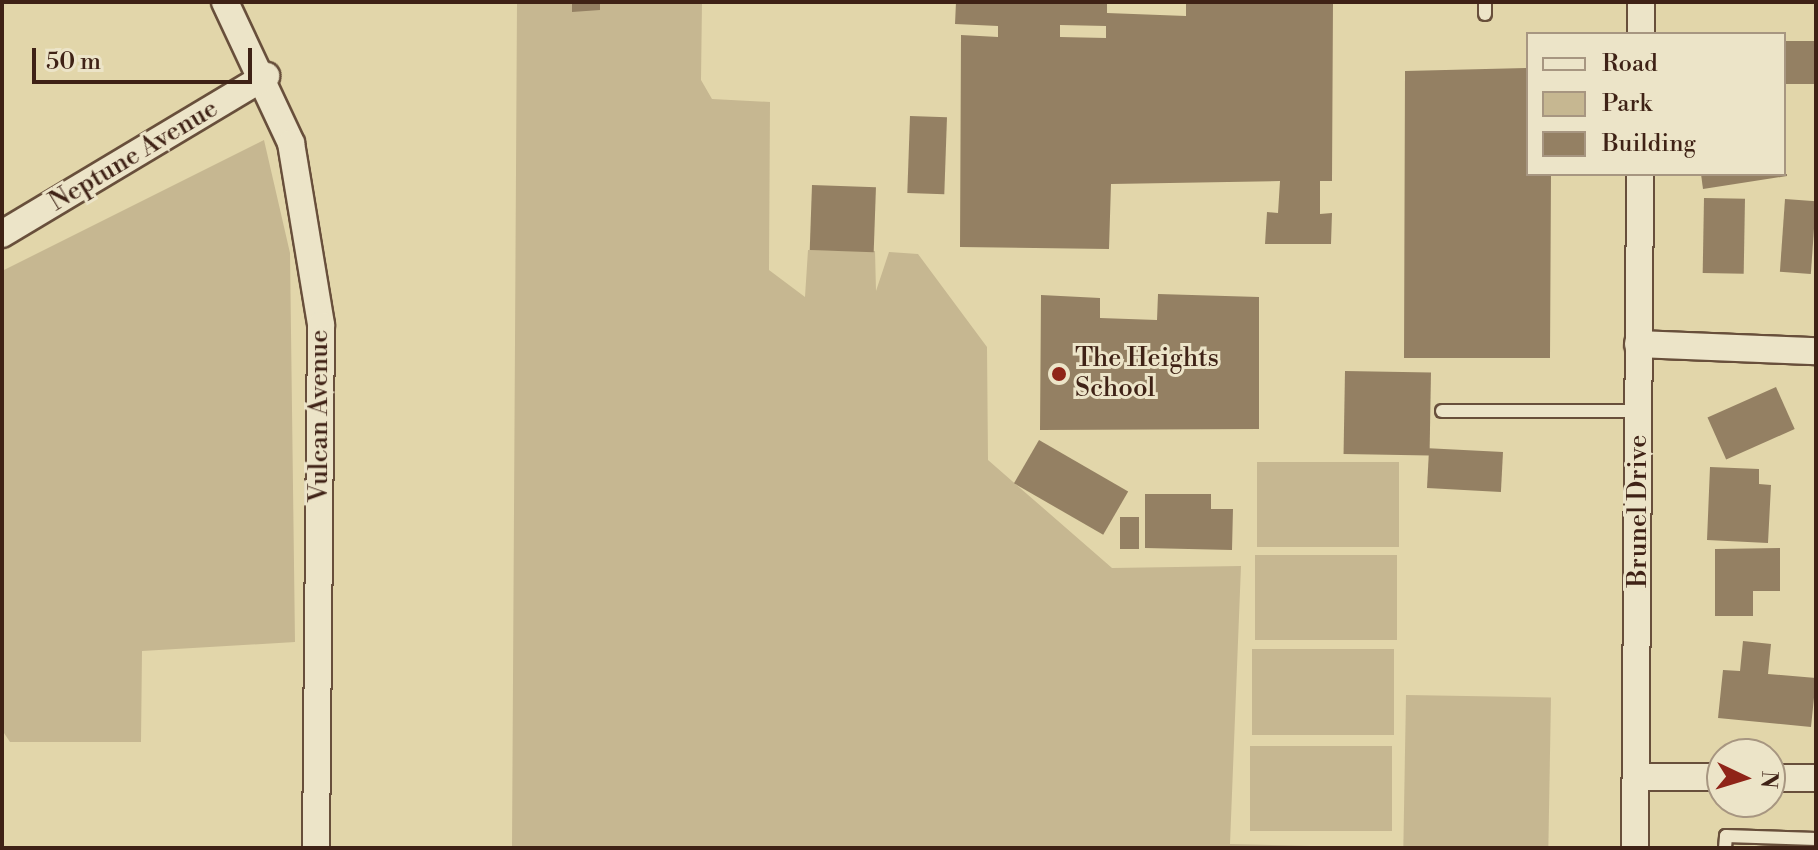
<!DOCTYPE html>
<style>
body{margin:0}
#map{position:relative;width:1818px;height:850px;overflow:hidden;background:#e2d6aa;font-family:"Libre Bodoni",serif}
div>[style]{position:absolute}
.green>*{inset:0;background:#c6b791;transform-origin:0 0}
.building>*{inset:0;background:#948063;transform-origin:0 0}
.roads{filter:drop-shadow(2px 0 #684f3b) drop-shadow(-2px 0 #684f3b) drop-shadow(0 2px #684f3b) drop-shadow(0 -2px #684f3b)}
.lane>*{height:12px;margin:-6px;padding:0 6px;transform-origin:6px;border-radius:6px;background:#ece4c8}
.street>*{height:26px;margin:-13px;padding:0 13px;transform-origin:13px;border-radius:13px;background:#ece4c8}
.dots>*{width:22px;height:22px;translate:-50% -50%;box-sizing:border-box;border:4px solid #ece4c8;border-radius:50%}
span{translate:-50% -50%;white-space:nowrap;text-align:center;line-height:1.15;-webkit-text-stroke:6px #ece4c8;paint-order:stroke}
.street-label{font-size:26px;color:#3f2216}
.poi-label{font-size:26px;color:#3f2216}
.left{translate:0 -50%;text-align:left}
.frame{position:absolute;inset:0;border:4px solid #3f2216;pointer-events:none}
.legend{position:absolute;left:1526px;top:32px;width:260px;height:144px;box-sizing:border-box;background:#ece4c8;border:2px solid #a79681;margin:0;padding:10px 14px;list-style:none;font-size:24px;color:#3f2216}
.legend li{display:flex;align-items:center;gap:16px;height:40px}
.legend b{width:40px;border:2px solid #a79681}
.north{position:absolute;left:1706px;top:738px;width:80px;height:80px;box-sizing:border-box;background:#ece4c8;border:2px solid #a79681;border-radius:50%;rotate:94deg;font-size:22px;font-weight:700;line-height:32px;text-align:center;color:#3f2216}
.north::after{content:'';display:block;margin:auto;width:28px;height:36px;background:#8f2418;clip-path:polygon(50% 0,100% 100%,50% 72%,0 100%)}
.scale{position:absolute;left:32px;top:48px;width:220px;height:36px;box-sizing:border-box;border:4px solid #3f2216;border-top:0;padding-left:10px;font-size:24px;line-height:28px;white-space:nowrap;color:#3f2216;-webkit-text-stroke:6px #ece4c8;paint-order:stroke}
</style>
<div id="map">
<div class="green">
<div style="clip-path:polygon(517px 2px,702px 2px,701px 80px,712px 99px,770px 102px,769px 270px,805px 297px,808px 250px,875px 251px,876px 291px,889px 252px,918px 254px,987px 347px,988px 460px,1112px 568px,1241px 566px,1230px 844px,1391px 848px,512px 848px)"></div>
<div style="clip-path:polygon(264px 140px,290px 253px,295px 642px,142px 651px,141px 742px,10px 742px,2px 730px,2px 271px)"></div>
<div style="left:1257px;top:462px;width:142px;height:85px"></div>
<div style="left:1255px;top:555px;width:142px;height:85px"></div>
<div style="left:1252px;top:649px;width:142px;height:86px"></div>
<div style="left:1406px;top:695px;width:145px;height:153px;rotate:1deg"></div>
<div style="left:1250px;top:746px;width:142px;height:85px"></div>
</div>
<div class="building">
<div style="clip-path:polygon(572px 2px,600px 2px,600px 10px,572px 12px)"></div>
<div style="clip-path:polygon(evenodd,956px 2px,1107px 2px,1107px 13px,1186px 16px,1186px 2px,1333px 2px,1332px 181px,1320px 181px,1320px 214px,1332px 213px,1331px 244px,1265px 244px,1267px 212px,1278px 213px,1280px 181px,1111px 184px,1109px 249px,960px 247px,961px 35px,998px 37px,998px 26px,955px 24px,956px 2px,1060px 25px,1106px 26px,1106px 38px,1060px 37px,1060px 25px)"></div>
<div style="left:1784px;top:41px;width:32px;height:43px"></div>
<div style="clip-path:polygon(1528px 68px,1528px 174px,1551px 174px,1550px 358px,1404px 358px,1405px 71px)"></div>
<div style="left:910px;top:116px;width:37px;height:77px;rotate:2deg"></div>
<div style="clip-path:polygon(1701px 174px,1787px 174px,1787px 176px,1703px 189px)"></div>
<div style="left:812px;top:185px;width:64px;height:65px;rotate:2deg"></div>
<div style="left:1704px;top:198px;width:41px;height:75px;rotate:1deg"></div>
<div style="left:1785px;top:199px;width:31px;height:73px;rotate:4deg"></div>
<div style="clip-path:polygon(1158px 294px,1259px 297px,1259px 429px,1040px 430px,1041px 295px,1100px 298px,1100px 318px,1157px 320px)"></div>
<div style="left:1345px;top:371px;width:86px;height:83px;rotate:1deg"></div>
<div style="left:1776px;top:387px;width:46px;height:75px;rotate:66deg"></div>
<div style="left:1039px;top:440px;width:103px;height:50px;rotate:30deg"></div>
<div style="left:1503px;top:452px;width:40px;height:74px;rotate:93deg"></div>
<div style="clip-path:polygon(1710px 467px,1759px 469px,1759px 484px,1771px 485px,1768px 543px,1707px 540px)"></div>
<div style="clip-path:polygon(1145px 494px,1211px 494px,1211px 509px,1233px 509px,1232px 550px,1145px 548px)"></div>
<div style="left:1120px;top:517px;width:19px;height:32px"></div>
<div style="clip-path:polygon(1780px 548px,1780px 591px,1753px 591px,1753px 616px,1715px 616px,1715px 549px)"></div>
<div style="clip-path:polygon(1743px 641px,1771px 644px,1768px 674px,1816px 678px,1811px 727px,1718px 718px,1723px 670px,1740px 671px)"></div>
</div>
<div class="roads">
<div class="lane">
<div style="left:1485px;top:14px;width:12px;rotate:-90deg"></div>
<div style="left:1442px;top:411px;width:198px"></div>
<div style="left:1725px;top:848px;width:12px;rotate:-85deg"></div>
<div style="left:1726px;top:836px;width:90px;rotate:1.9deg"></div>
</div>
<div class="street">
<div style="left:225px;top:2px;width:156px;rotate:64.9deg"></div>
<div style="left:291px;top:143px;width:184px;rotate:80.6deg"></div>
<div style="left:321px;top:325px;width:523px;rotate:90.55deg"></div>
<div style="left:1641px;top:34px;width:32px;rotate:-90deg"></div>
<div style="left:2px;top:234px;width:308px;rotate:-30.9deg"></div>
<div style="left:1638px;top:344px;width:178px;rotate:2.3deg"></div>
<div style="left:1636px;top:777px;width:86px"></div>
<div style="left:1770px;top:778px;width:46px"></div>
<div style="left:1635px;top:848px;width:674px;rotate:-89.57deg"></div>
</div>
</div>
<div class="dots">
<div style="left:1059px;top:374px;background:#8f2418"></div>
</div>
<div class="street-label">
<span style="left:134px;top:156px;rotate:-31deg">Neptune Avenue</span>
<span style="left:320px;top:416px;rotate:-90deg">Vulcan Avenue</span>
<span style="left:1639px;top:511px;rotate:-90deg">Brunel Drive</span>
</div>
<div class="poi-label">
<span class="left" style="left:1075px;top:374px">The Heights<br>School</span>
</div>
<div class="frame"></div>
<ul class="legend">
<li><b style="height:10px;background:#ece4c8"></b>Road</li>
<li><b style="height:22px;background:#c6b791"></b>Park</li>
<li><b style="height:22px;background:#948063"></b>Building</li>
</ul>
<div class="north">N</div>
<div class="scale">50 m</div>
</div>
